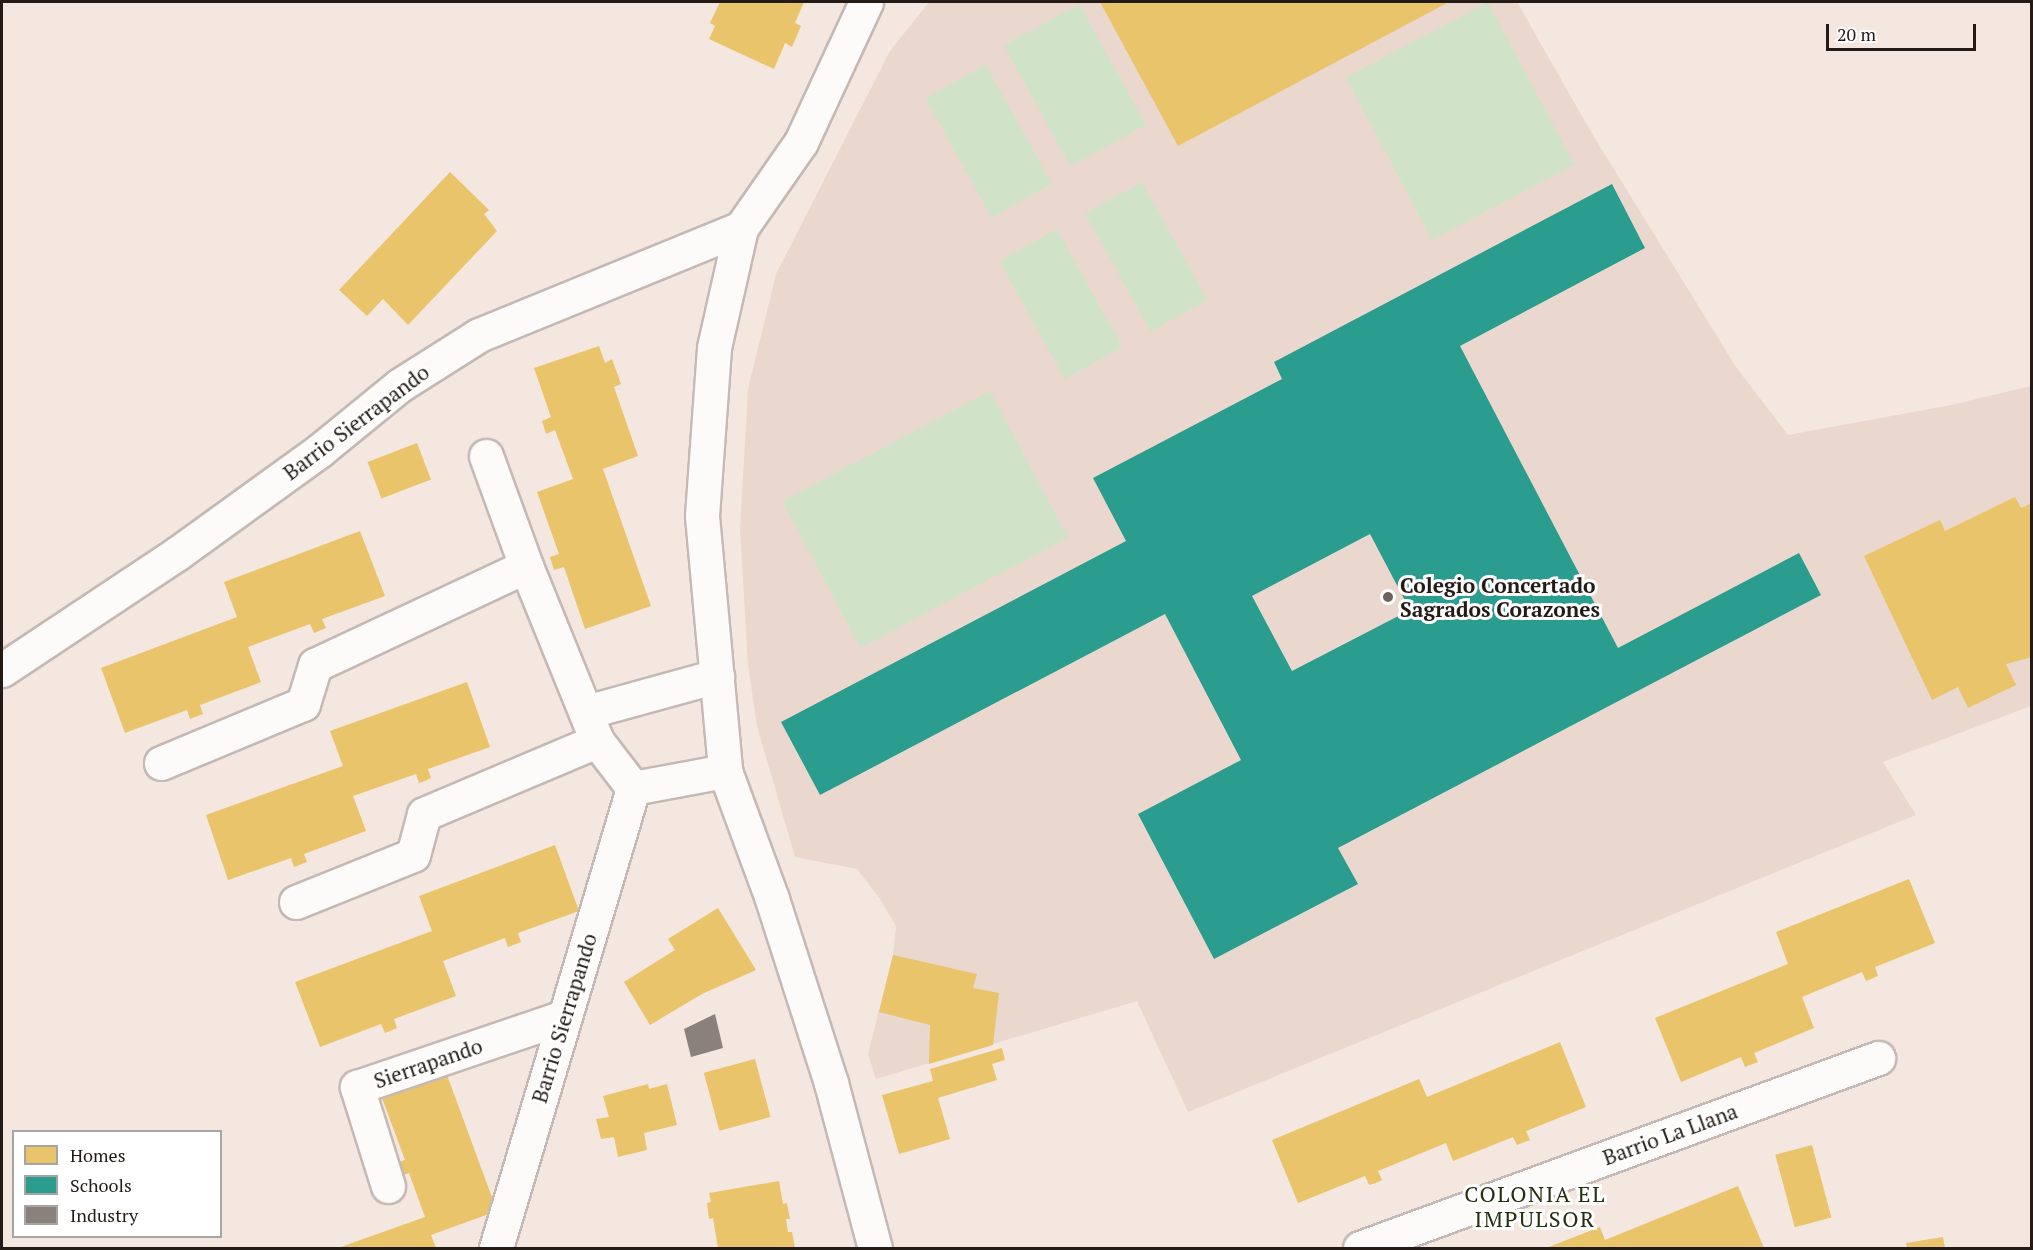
<!DOCTYPE html>
<style>
body{margin:0}
#map{position:relative;width:2033px;height:1250px;overflow:hidden;background:#f4e7df;font-family:"PT Serif",serif}
div>[style]{position:absolute}
.education>*{inset:0;background:#ead8ce}
.green>*{inset:0;background:#d0e3c9;transform-origin:0 0}
.homes>*{inset:0;background:#e9c46a;transform-origin:0 0}
.schools>*{inset:0;background:#2a9d8f}
.industry>*{inset:0;background:#8a817c}
.roads{filter:drop-shadow(2px 0 #c4b9b4) drop-shadow(-2px 0 #c4b9b4) drop-shadow(0 2px #c4b9b4) drop-shadow(0 -2px #c4b9b4)}
.minor>*{height:33px;margin:-16.5px;padding:0 16.5px;transform-origin:16.5px;border-radius:16.5px;background:#fdfbfa}
.dots>*{width:16px;height:16px;translate:-50% -50%;box-sizing:border-box;border:3px solid #fff;border-radius:50%}
span{translate:-50% -50%;white-space:nowrap;text-align:center;line-height:1.15;-webkit-text-stroke:6px #fff;paint-order:stroke}
.street-label{font-size:21px;color:#241b17}
.poi-label{font-size:21px;color:#241b17;font-weight:700}
.left{translate:0 -50%;text-align:left}
.neighbourhood-label{font-size:22px;color:#24310d;letter-spacing:1.5px}
.frame{position:absolute;inset:0;border:3px solid #241b17;pointer-events:none}
.legend{position:absolute;left:12px;top:1130px;width:210px;height:108px;box-sizing:border-box;background:#fff;border:2px solid #a7a4a2;margin:0;padding:8px 10px;list-style:none;font-size:18px;color:#241b17}
.legend li{display:flex;align-items:center;gap:12px;height:30px}
.legend b{width:30px;border:2px solid #a7a4a2}
.scale{position:absolute;left:1826px;top:24px;width:150px;height:27px;box-sizing:border-box;border:3px solid #241b17;border-top:0;padding-left:8px;font-size:18px;line-height:21px;white-space:nowrap;color:#241b17;-webkit-text-stroke:4px #fff;paint-order:stroke}
</style>
<div id="map">
<div class="education">
<div style="clip-path:polygon(929px 2px,1517px 2px,1591px 132px,1736px 367px,1788px 435px,1951px 405px,2031px 386px,2031px 706px,1883px 762px,1916px 815px,1188px 1112px,1137px 1001px,876px 1079px,868px 1054px,893px 955px,896px 926px,880px 899px,857px 869px,795px 857px,757px 726px,748px 665px,740px 529px,748px 389px,776px 274px,890px 51px)"></div>
</div>
<div class="green">
<div style="left:1488px;top:2px;width:184px;height:161px;rotate:62deg"></div>
<div style="left:1079px;top:4px;width:138px;height:86px;rotate:61deg"></div>
<div style="left:986px;top:65px;width:136px;height:69px;rotate:61deg"></div>
<div style="left:1142px;top:182px;width:135px;height:65px;rotate:61deg"></div>
<div style="left:1057px;top:229px;width:135px;height:66px;rotate:61deg"></div>
<div style="left:990px;top:391px;width:166px;height:235px;rotate:62deg"></div>
</div>
<div class="homes">
<div style="clip-path:polygon(720px 2px,804px 2px,795px 23px,801px 26px,792px 47px,785px 43px,774px 69px,709px 39px,715px 26px,710px 23px)"></div>
<div style="clip-path:polygon(1100px 2px,1449px 2px,1178px 146px)"></div>
<div style="clip-path:polygon(450px 172px,489px 210px,484px 214px,497px 231px,408px 325px,383px 299px,367px 316px,339px 290px)"></div>
<div style="clip-path:polygon(599px 346px,605px 363px,612px 359px,621px 384px,614px 387px,638px 456px,603px 469px,651px 606px,585px 629px,564px 567px,554px 570px,550px 557px,559px 554px,537px 492px,573px 479px,555px 430px,546px 434px,542px 421px,551px 417px,534px 368px)"></div>
<div style="left:417px;top:443px;width:39px;height:53px;rotate:69deg"></div>
<div style="clip-path:polygon(2015px 497px,2021px 508px,2032px 503px,2032px 657px,2006px 664px,2016px 685px,1968px 708px,1958px 687px,1932px 700px,1864px 556px,1940px 520px,1945px 531px)"></div>
<div style="clip-path:polygon(360px 531px,385px 596px,322px 619px,326px 628px,314px 633px,310px 624px,248px 647px,261px 682px,200px 705px,203px 714px,190px 719px,187px 710px,125px 733px,101px 668px,237px 617px,224px 582px)"></div>
<div style="clip-path:polygon(467px 682px,490px 747px,428px 769px,431px 778px,425px 781px,419px 783px,416px 774px,353px 796px,366px 831px,304px 854px,307px 862px,294px 867px,291px 858px,228px 880px,206px 815px,343px 766px,330px 731px)"></div>
<div style="clip-path:polygon(555px 845px,579px 911px,518px 933px,521px 942px,508px 947px,505px 938px,443px 961px,456px 996px,394px 1019px,397px 1028px,385px 1033px,381px 1024px,320px 1047px,295px 982px,432px 931px,419px 896px)"></div>
<div style="clip-path:polygon(1909px 879px,1935px 943px,1875px 967px,1878px 976px,1866px 981px,1862px 972px,1802px 997px,1814px 1028px,1754px 1053px,1758px 1062px,1745px 1067px,1741px 1057px,1681px 1082px,1655px 1018px,1788px 964px,1776px 932px)"></div>
<div style="clip-path:polygon(718px 908px,756px 970px,702px 994px,650px 1025px,624px 982px,675px 950px,668px 939px)"></div>
<div style="clip-path:polygon(893px 955px,977px 974px,973px 988px,999px 993px,993px 1045px,929px 1064px,930px 1025px,879px 1012px)"></div>
<div style="clip-path:polygon(1560px 1042px,1586px 1107px,1526px 1131px,1530px 1140px,1517px 1145px,1513px 1137px,1453px 1161px,1446px 1143px,1378px 1171px,1382px 1180px,1376px 1183px,1369px 1185px,1365px 1176px,1298px 1203px,1272px 1140px,1419px 1079px,1427px 1097px)"></div>
<div style="clip-path:polygon(1002px 1048px,1005px 1060px,992px 1064px,997px 1080px,938px 1098px,950px 1139px,899px 1154px,882px 1095px,933px 1081px,930px 1069px)"></div>
<div style="left:755px;top:1059px;width:60px;height:53px;rotate:75deg"></div>
<div style="clip-path:polygon(447px 1075px,497px 1211px,431px 1235px,436px 1248px,338px 1248px,425px 1217px,409px 1173px,400px 1176px,395px 1163px,405px 1160px,382px 1098px)"></div>
<div style="clip-path:polygon(648px 1084px,649px 1089px,667px 1084px,677px 1125px,644px 1133px,647px 1150px,618px 1157px,614px 1137px,601px 1139px,596px 1119px,609px 1117px,603px 1096px)"></div>
<div style="left:1812px;top:1145px;width:75px;height:38px;rotate:75deg"></div>
<div style="clip-path:polygon(779px 1181px,783px 1204px,787px 1203px,788px 1209px,790px 1219px,786px 1219px,788px 1232px,792px 1232px,795px 1248px,718px 1248px,713px 1218px,709px 1219px,707px 1203px,711px 1202px,709px 1193px)"></div>
<div style="clip-path:polygon(1738px 1186px,1764px 1248px,1546px 1248px,1600px 1227px,1605px 1240px)"></div>
<div style="clip-path:polygon(1943px 1237px,1945px 1248px,1907px 1248px,1906px 1243px)"></div>
</div>
<div class="schools">
<div style="clip-path:polygon(evenodd,1612px 184px,1645px 248px,1460px 346px,1618px 648px,1799px 553px,1821px 595px,1338px 848px,1358px 884px,1214px 959px,1138px 814px,1241px 760px,1165px 614px,820px 795px,781px 722px,1126px 541px,1093px 478px,1282px 379px,1274px 362px,1612px 184px,1370px 534px,1410px 610px,1292px 671px,1252px 596px,1370px 534px)"></div>
</div>
<div class="industry">
<div style="clip-path:polygon(715px 1014px,723px 1048px,691px 1057px,684px 1029px)"></div>
</div>
<div class="roads">
<div class="minor">
<div style="left:866px;top:2px;width:154px;rotate:114.9deg"></div>
<div style="left:801px;top:142px;width:105px;rotate:124.9deg"></div>
<div style="left:741px;top:228px;width:123px;rotate:102.7deg"></div>
<div style="left:714px;top:348px;width:168px;rotate:94.1deg"></div>
<div style="left:702px;top:516px;width:256px;rotate:84.8deg"></div>
<div style="left:725px;top:771px;width:136px;rotate:69.8deg"></div>
<div style="left:772px;top:899px;width:193px;rotate:72.2deg"></div>
<div style="left:831px;top:1083px;width:171px;rotate:75.1deg"></div>
<div style="left:486px;top:456px;width:117px;rotate:70deg"></div>
<div style="left:2px;top:670px;width:211px;rotate:-33.6deg"></div>
<div style="left:178px;top:553px;width:174px;rotate:-35.9deg"></div>
<div style="left:319px;top:451px;width:104px;rotate:-39.2deg"></div>
<div style="left:400px;top:385px;width:93px;rotate:-32.3deg"></div>
<div style="left:479px;top:335px;width:283px;rotate:-22.2deg"></div>
<div style="left:586px;top:712px;width:136px;rotate:-15.4deg"></div>
<div style="left:161px;top:763px;width:154px;rotate:-22.6deg"></div>
<div style="left:303px;top:704px;width:41px;rotate:-72.9deg"></div>
<div style="left:315px;top:665px;width:233px;rotate:-25.1deg"></div>
<div style="left:526px;top:566px;width:189px;rotate:67.9deg"></div>
<div style="left:597px;top:741px;width:59px;rotate:52.5deg"></div>
<div style="left:296px;top:902px;width:126px;rotate:-21.9deg"></div>
<div style="left:413px;top:855px;width:42px;rotate:-75deg"></div>
<div style="left:424px;top:814px;width:188px;rotate:-22.9deg"></div>
<div style="left:388px;top:1186px;width:104px;rotate:-107.4deg"></div>
<div style="left:357px;top:1087px;width:219px;rotate:-18.7deg"></div>
<div style="left:496px;top:1248px;width:480px;rotate:-73.4deg"></div>
<div style="left:633px;top:788px;width:94px;rotate:-10.5deg"></div>
<div style="left:1360px;top:1248px;width:552px;rotate:-20.14deg"></div>
</div>
</div>
<div class="dots">
<div style="left:1388px;top:597px;background:#6d625d"></div>
</div>
<div class="street-label">
<span style="left:356px;top:422px;rotate:-37deg">Barrio Sierrapando</span>
<span style="left:564px;top:1018px;rotate:-73deg">Barrio Sierrapando</span>
<span style="left:428px;top:1063px;rotate:-19deg">Sierrapando</span>
<span style="left:1670px;top:1134px;rotate:-20deg">Barrio La Llana</span>
</div>
<div class="poi-label">
<span class="left" style="left:1400px;top:597px">Colegio Concertado<br>Sagrados Corazones</span>
</div>
<div class="neighbourhood-label">
<span style="left:1535px;top:1206px">COLONIA EL<br>IMPULSOR</span>
</div>
<div class="frame"></div>
<ul class="legend">
<li><b style="height:16px;background:#e9c46a"></b>Homes</li>
<li><b style="height:16px;background:#2a9d8f"></b>Schools</li>
<li><b style="height:16px;background:#8a817c"></b>Industry</li>
</ul>
<div class="scale">20 m</div>
</div>
